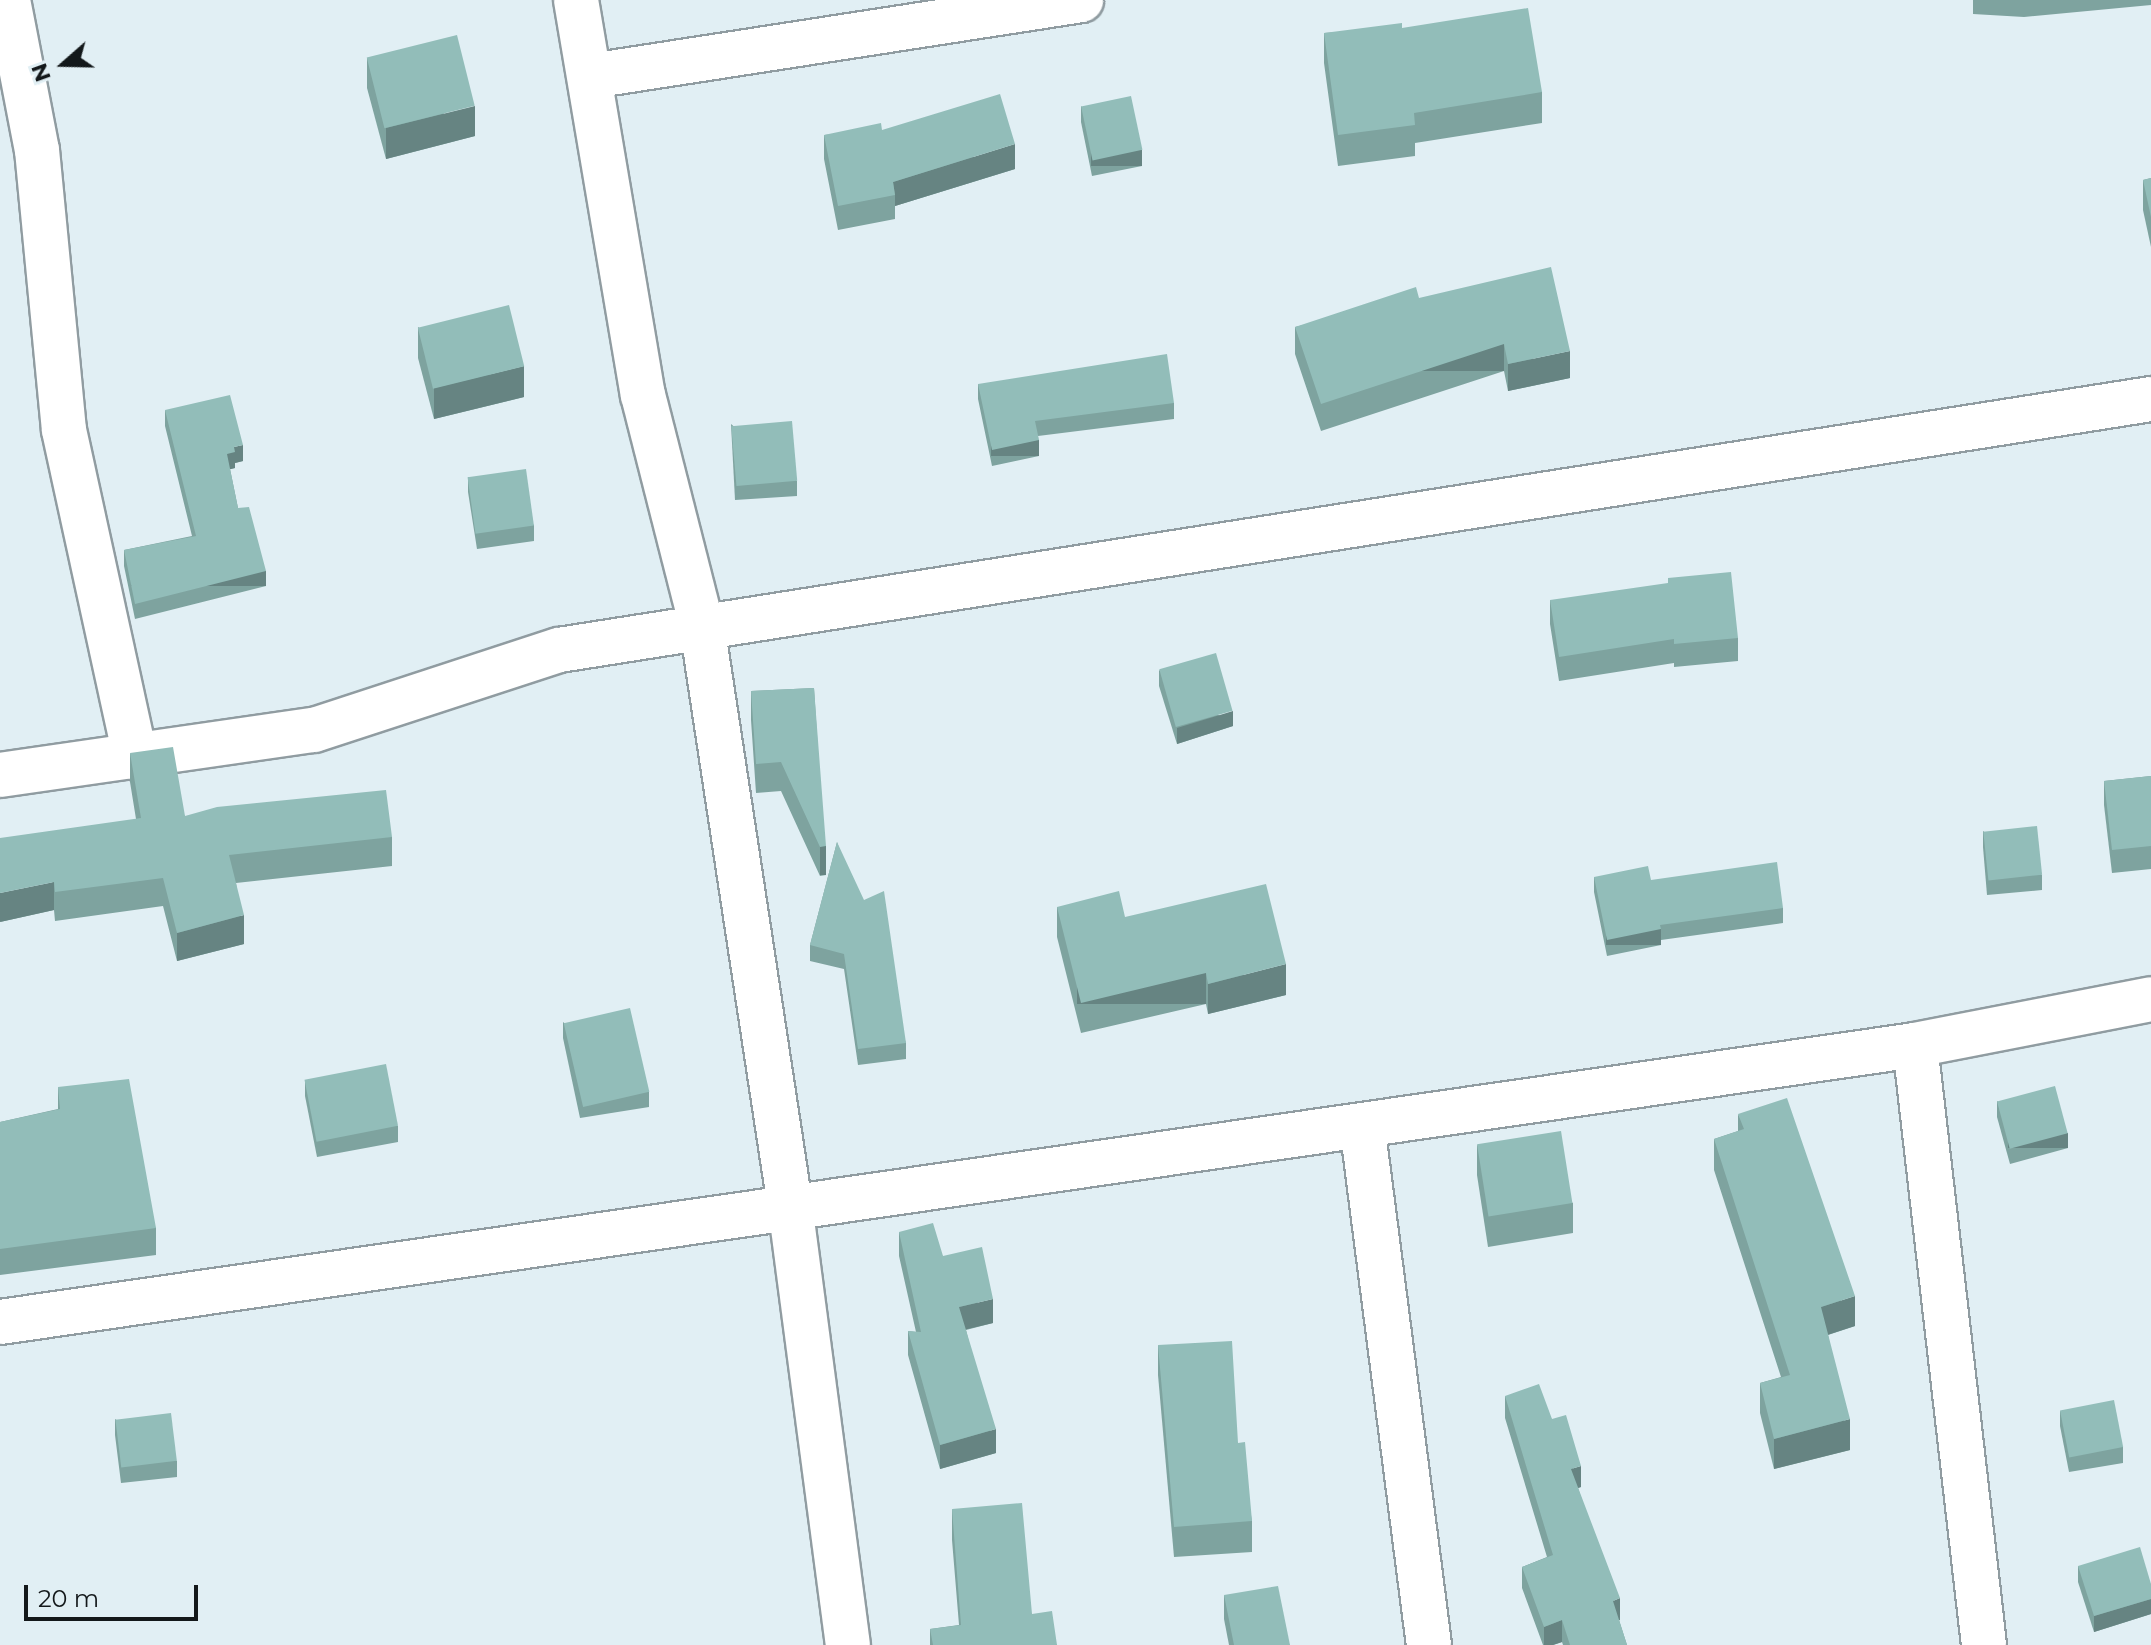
<!DOCTYPE html>
<style>
body{margin:0}
#map{position:relative;width:2151px;height:1645px;overflow:hidden;background:#e1eff4;font-family:Montserrat,sans-serif}
div>[style]{position:absolute}
.roads{filter:drop-shadow(2px 0 #909ca1) drop-shadow(-2px 0 #909ca1) drop-shadow(0 2px #909ca1) drop-shadow(0 -2px #909ca1)}
.minor>*{height:44px;margin:-22px;padding:0 22px;transform-origin:22px;border-radius:22px;background:#fff}
.wall>*{inset:0;background:#7ea39f}
.shaded-wall>*{inset:0;background:#668482;transform-origin:0 0}
.building>*{inset:0;background:#92bdb9;transform-origin:0 0}
span{translate:-50% -50%;white-space:nowrap;text-align:center;line-height:1.15;-webkit-text-stroke:6px #e1eff4;paint-order:stroke}
.north{position:absolute;left:24px;top:24px;width:80px;height:80px;-webkit-text-stroke:6px #e1eff4;paint-order:stroke;rotate:250deg;font-size:22px;font-weight:700;line-height:32px;text-align:center;color:#13181a}
.north::after{content:'';display:block;margin:auto;width:28px;height:36px;background:#13181a;clip-path:polygon(50% 0,100% 100%,50% 72%,0 100%)}
.scale{position:absolute;left:24px;top:1585px;width:174px;height:36px;box-sizing:border-box;border:4px solid #13181a;border-top:0;padding-left:10px;font-size:24px;line-height:28px;white-space:nowrap;color:#13181a;-webkit-text-stroke:6px #e1eff4;paint-order:stroke}
</style>
<div id="map">
<div class="roads">
<div class="minor">
<div style="left:8px;top:0;width:153px;rotate:79.1deg"></div>
<div style="left:37px;top:150px;width:281px;rotate:84.5deg"></div>
<div style="left:64px;top:430px;width:335px;rotate:77.7deg"></div>
<div style="left:576px;top:0;width:401px;rotate:80.4deg"></div>
<div style="left:643px;top:395px;width:238px;rotate:75.7deg"></div>
<div style="left:702px;top:626px;width:586px;rotate:81.36deg"></div>
<div style="left:790px;top:1205px;width:444px;rotate:82.5deg"></div>
<div style="left:591px;top:76px;width:496px;rotate:-8.8deg"></div>
<div style="left:0;top:775px;width:317px;rotate:-8.2deg"></div>
<div style="left:314px;top:730px;width:258px;rotate:-18.1deg"></div>
<div style="left:559px;top:650px;width:1612px;rotate:-8.96deg"></div>
<div style="left:1915px;top:1045px;width:604px;rotate:83.44deg"></div>
<div style="left:1362px;top:1125px;width:524px;rotate:82.66deg"></div>
<div style="left:0;top:1322px;width:1935px;rotate:-8.23deg"></div>
<div style="left:1915px;top:1045px;width:240px;rotate:-11deg"></div>
</div>
</div>
<div class="wall">
<div style="clip-path:polygon(1973px 0,2151px 0,2151px 5px,2024px 17px,1973px 14px)"></div>
<div style="clip-path:polygon(1402px 28px,1542px 92px,1542px 123px,1415px 143px,1415px 156px,1338px 166px,1324px 63px,1324px 33px)"></div>
<div style="clip-path:polygon(367px 58px,475px 136px,386px 159px,367px 88px)"></div>
<div style="clip-path:polygon(1081px 106px,1142px 166px,1092px 176px,1081px 122px)"></div>
<div style="clip-path:polygon(882px 130px,1015px 169px,895px 206px,895px 219px,838px 230px,824px 159px,824px 135px)"></div>
<div style="clip-path:polygon(2151px 178px,2151px 247px,2143px 210px,2143px 180px)"></div>
<div style="clip-path:polygon(1419px 298px,1570px 378px,1508px 391px,1504px 371px,1321px 431px,1295px 354px,1295px 327px)"></div>
<div style="clip-path:polygon(418px 327px,524px 397px,434px 419px,418px 358px)"></div>
<div style="clip-path:polygon(978px 384px,1174px 403px,1174px 419px,1038px 436px,1039px 456px,992px 466px,978px 399px)"></div>
<div style="clip-path:polygon(165px 410px,243px 461px,235px 463px,235px 468px,230px 469px,238px 508px,266px 586px,135px 619px,124px 566px,124px 550px,192px 536px,165px 426px)"></div>
<div style="clip-path:polygon(731px 424px,797px 481px,797px 496px,735px 500px)"></div>
<div style="clip-path:polygon(468px 477px,534px 525px,534px 541px,477px 549px,468px 492px)"></div>
<div style="clip-path:polygon(1550px 600px,1738px 638px,1738px 661px,1674px 667px,1674px 663px,1559px 681px,1550px 624px)"></div>
<div style="clip-path:polygon(1159px 670px,1233px 726px,1177px 744px,1159px 686px)"></div>
<div style="clip-path:polygon(814px 688px,826px 875px,820px 876px,781px 791px,756px 793px,751px 720px,751px 691px)"></div>
<div style="clip-path:polygon(130px 753px,185px 816px,392px 837px,392px 866px,236px 883px,244px 944px,177px 961px,163px 906px,55px 921px,54px 910px,0 922px,136px 819px,130px 782px)"></div>
<div style="clip-path:polygon(2151px 776px,2151px 869px,2112px 873px,2104px 805px,2104px 781px)"></div>
<div style="clip-path:polygon(1983px 831px,2042px 875px,2042px 890px,1987px 895px,1983px 847px)"></div>
<div style="clip-path:polygon(837px 842px,906px 1043px,906px 1059px,858px 1065px,844px 969px,810px 961px,810px 945px)"></div>
<div style="clip-path:polygon(1594px 877px,1651px 880px,1783px 908px,1783px 923px,1661px 940px,1661px 945px,1607px 956px,1594px 892px)"></div>
<div style="clip-path:polygon(1057px 907px,1125px 917px,1286px 995px,1208px 1014px,1206px 1004px,1081px 1033px,1057px 937px)"></div>
<div style="clip-path:polygon(563px 1022px,649px 1092px,649px 1107px,580px 1118px,563px 1038px)"></div>
<div style="clip-path:polygon(305px 1080px,398px 1126px,398px 1142px,317px 1157px,305px 1096px)"></div>
<div style="clip-path:polygon(58px 1087px,156px 1228px,156px 1255px,0 1275px,0 1122px,58px 1109px)"></div>
<div style="clip-path:polygon(1997px 1101px,2068px 1148px,2010px 1164px,1997px 1117px)"></div>
<div style="clip-path:polygon(1738px 1114px,1855px 1326px,1828px 1335px,1850px 1450px,1774px 1469px,1760px 1413px,1760px 1383px,1781px 1377px,1714px 1170px,1714px 1139px,1738px 1131px)"></div>
<div style="clip-path:polygon(1477px 1145px,1573px 1203px,1573px 1233px,1488px 1247px,1477px 1175px)"></div>
<div style="clip-path:polygon(899px 1232px,943px 1256px,993px 1323px,966px 1330px,996px 1453px,940px 1469px,908px 1355px,908px 1331px,916px 1332px,899px 1256px)"></div>
<div style="clip-path:polygon(1158px 1345px,1238px 1443px,1252px 1521px,1252px 1552px,1174px 1557px,1158px 1375px)"></div>
<div style="clip-path:polygon(1505px 1396px,1552px 1419px,1581px 1487px,1578px 1488px,1620px 1620px,1619px 1620px,1627px 1645px,1563px 1645px,1562px 1642px,1553px 1645px,1543px 1645px,1522px 1588px,1522px 1567px,1547px 1557px,1505px 1418px)"></div>
<div style="clip-path:polygon(2060px 1411px,2123px 1447px,2123px 1463px,2069px 1472px,2060px 1426px)"></div>
<div style="clip-path:polygon(115px 1419px,177px 1461px,177px 1477px,121px 1483px,115px 1435px)"></div>
<div style="clip-path:polygon(952px 1509px,1032px 1614px,1057px 1645px,930px 1645px,930px 1629px,959px 1625px,952px 1540px)"></div>
<div style="clip-path:polygon(2078px 1566px,2151px 1584px,2151px 1614px,2094px 1632px,2078px 1582px)"></div>
<div style="clip-path:polygon(1224px 1595px,1290px 1645px,1229px 1645px,1224px 1619px)"></div>
</div>
<div class="shaded-wall">
<div style="clip-path:polygon(475px 106px,475px 136px,386px 159px,386px 128px)"></div>
<div style="clip-path:polygon(1015px 144px,1015px 169px,895px 206px,895px 195px,893px 182px)"></div>
<div style="left:1142px;top:150px;width:16px;height:51px;rotate:90deg"></div>
<div style="left:1504px;top:344px;width:27px;height:193px;rotate:90deg"></div>
<div style="clip-path:polygon(1570px 351px,1570px 378px,1508px 391px,1508px 364px)"></div>
<div style="clip-path:polygon(524px 366px,524px 397px,434px 419px,434px 388px)"></div>
<div style="left:1039px;top:440px;width:16px;height:48px;rotate:90deg"></div>
<div style="clip-path:polygon(243px 445px,243px 461px,235px 463px,235px 468px,227px 470px,227px 454px,234px 447px)"></div>
<div style="left:266px;top:571px;width:15px;height:135px;rotate:90deg"></div>
<div style="clip-path:polygon(1233px 711px,1233px 726px,1177px 744px,1177px 728px)"></div>
<div style="left:826px;top:846px;width:29px;height:6px;rotate:90deg"></div>
<div style="clip-path:polygon(54px 882px,54px 910px,0 922px,0 893px)"></div>
<div style="clip-path:polygon(244px 915px,244px 944px,177px 961px,177px 933px)"></div>
<div style="left:1661px;top:929px;width:16px;height:55px;rotate:90deg"></div>
<div style="clip-path:polygon(1286px 964px,1286px 995px,1208px 1014px,1208px 984px)"></div>
<div style="left:1206px;top:973px;width:31px;height:129px;rotate:90deg"></div>
<div style="left:2068px;top:1133px;width:15px;height:60px;rotate:90deg"></div>
<div style="clip-path:polygon(1855px 1296px,1855px 1326px,1821px 1337px,1821px 1307px)"></div>
<div style="clip-path:polygon(993px 1299px,993px 1323px,959px 1331px,959px 1307px)"></div>
<div style="clip-path:polygon(1850px 1419px,1850px 1450px,1774px 1469px,1774px 1439px)"></div>
<div style="clip-path:polygon(996px 1429px,996px 1453px,940px 1469px,940px 1445px)"></div>
<div style="clip-path:polygon(1581px 1466px,1581px 1487px,1571px 1490px,1571px 1469px)"></div>
<div style="clip-path:polygon(1620px 1598px,1620px 1620px,1613px 1622px,1613px 1601px)"></div>
<div style="clip-path:polygon(2151px 1599px,2151px 1614px,2094px 1632px,2094px 1616px)"></div>
<div style="clip-path:polygon(1562px 1620px,1562px 1642px,1553px 1645px,1544px 1645px,1544px 1627px)"></div>
</div>
<div class="building">
<div style="clip-path:polygon(1528px 8px,1542px 92px,1414px 113px,1415px 125px,1338px 135px,1324px 33px,1402px 23px,1402px 28px)"></div>
<div style="left:457px;top:35px;width:73px;height:93px;rotate:76deg"></div>
<div style="clip-path:polygon(1000px 94px,1015px 144px,893px 182px,895px 195px,838px 206px,824px 135px,881px 123px,882px 130px)"></div>
<div style="left:1131px;top:96px;width:55px;height:51px;rotate:78deg"></div>
<div style="clip-path:polygon(2151px 178px,2151px 217px,2143px 180px)"></div>
<div style="clip-path:polygon(1551px 267px,1570px 351px,1508px 364px,1504px 344px,1321px 404px,1295px 327px,1416px 287px,1419px 298px)"></div>
<div style="left:509px;top:305px;width:63px;height:94px;rotate:76deg"></div>
<div style="clip-path:polygon(1167px 354px,1174px 403px,1035px 421px,1039px 440px,992px 450px,978px 384px)"></div>
<div style="clip-path:polygon(230px 395px,243px 445px,234px 447px,235px 452px,227px 454px,238px 508px,249px 507px,266px 571px,135px 604px,124px 550px,196px 536px,165px 410px)"></div>
<div style="left:792px;top:421px;width:60px;height:61px;rotate:85deg"></div>
<div style="left:526px;top:469px;width:57px;height:59px;rotate:82deg"></div>
<div style="clip-path:polygon(1731px 572px,1738px 638px,1674px 644px,1674px 639px,1559px 657px,1550px 600px,1668px 583px,1668px 578px)"></div>
<div style="left:1216px;top:653px;width:60px;height:59px;rotate:74deg"></div>
<div style="clip-path:polygon(814px 688px,826px 846px,820px 847px,781px 762px,756px 764px,751px 691px)"></div>
<div style="clip-path:polygon(173px 747px,185px 816px,217px 807px,386px 790px,392px 837px,229px 855px,244px 915px,177px 933px,163px 878px,55px 892px,54px 882px,0 893px,0 838px,141px 818px,130px 753px)"></div>
<div style="clip-path:polygon(2151px 776px,2151px 846px,2112px 850px,2104px 781px)"></div>
<div style="left:2037px;top:826px;width:49px;height:54px;rotate:84deg"></div>
<div style="clip-path:polygon(837px 842px,864px 900px,884px 891px,906px 1043px,858px 1049px,844px 954px,810px 945px)"></div>
<div style="clip-path:polygon(1777px 862px,1783px 908px,1660px 925px,1661px 929px,1607px 940px,1594px 877px,1648px 866px,1651px 880px)"></div>
<div style="clip-path:polygon(1266px 884px,1286px 964px,1208px 984px,1206px 973px,1081px 1003px,1057px 907px,1119px 891px,1125px 917px)"></div>
<div style="left:630px;top:1008px;width:86px;height:68px;rotate:77deg"></div>
<div style="left:386px;top:1064px;width:63px;height:83px;rotate:79deg"></div>
<div style="clip-path:polygon(129px 1079px,156px 1228px,0 1249px,0 1122px,60px 1109px,58px 1087px)"></div>
<div style="left:2055px;top:1086px;width:49px;height:60px;rotate:75deg"></div>
<div style="clip-path:polygon(1787px 1098px,1855px 1296px,1821px 1307px,1850px 1419px,1774px 1439px,1760px 1383px,1790px 1375px,1714px 1139px,1744px 1129px,1738px 1114px)"></div>
<div style="left:1561px;top:1131px;width:73px;height:85px;rotate:81deg"></div>
<div style="clip-path:polygon(933px 1223px,943px 1256px,982px 1247px,993px 1299px,959px 1307px,996px 1429px,940px 1445px,908px 1331px,921px 1332px,899px 1232px)"></div>
<div style="clip-path:polygon(1232px 1341px,1238px 1443px,1245px 1442px,1252px 1521px,1174px 1527px,1158px 1345px)"></div>
<div style="clip-path:polygon(1539px 1384px,1552px 1419px,1566px 1415px,1581px 1466px,1571px 1469px,1620px 1598px,1613px 1601px,1627px 1645px,1570px 1645px,1562px 1620px,1544px 1627px,1522px 1567px,1553px 1555px,1505px 1396px)"></div>
<div style="left:2114px;top:1400px;width:48px;height:55px;rotate:79deg"></div>
<div style="left:171px;top:1413px;width:48px;height:56px;rotate:83deg"></div>
<div style="clip-path:polygon(1022px 1503px,1032px 1614px,1052px 1611px,1057px 1645px,933px 1645px,930px 1629px,961px 1625px,952px 1509px)"></div>
<div style="clip-path:polygon(2140px 1547px,2151px 1584px,2151px 1599px,2094px 1616px,2078px 1566px)"></div>
<div style="clip-path:polygon(1278px 1586px,1290px 1645px,1234px 1645px,1224px 1595px)"></div>
</div>
<div class="north">N</div>
<div class="scale">20 m</div>
</div>
